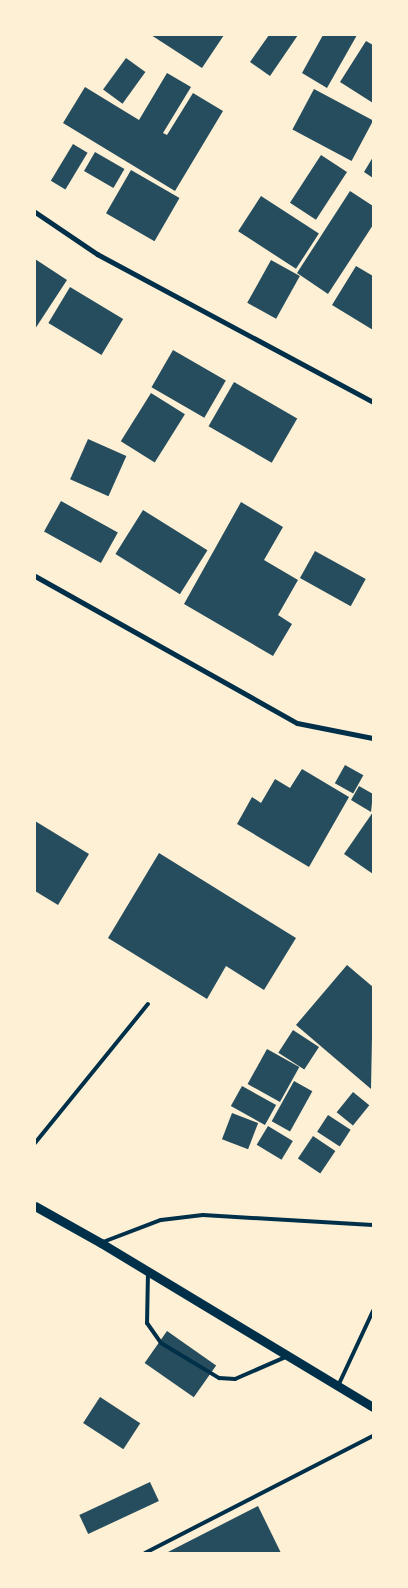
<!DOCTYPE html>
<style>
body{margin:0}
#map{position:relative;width:408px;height:1588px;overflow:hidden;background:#fdf0d5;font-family:"Nunito Sans",sans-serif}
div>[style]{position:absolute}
.building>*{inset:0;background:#264d5e;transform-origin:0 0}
.service>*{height:4px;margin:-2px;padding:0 2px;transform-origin:2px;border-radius:2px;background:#003049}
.minor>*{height:5px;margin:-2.5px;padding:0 2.5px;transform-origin:2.5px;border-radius:2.5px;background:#003049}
.tertiary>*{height:9px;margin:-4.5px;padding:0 4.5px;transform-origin:4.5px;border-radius:4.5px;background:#003049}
span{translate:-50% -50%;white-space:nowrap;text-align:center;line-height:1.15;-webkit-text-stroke:4px #fdf0d5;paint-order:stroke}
.frame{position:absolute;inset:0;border:36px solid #fdf0d5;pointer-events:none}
</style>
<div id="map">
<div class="building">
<div style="clip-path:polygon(151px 35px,224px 35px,202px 68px)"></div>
<div style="clip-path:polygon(269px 35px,298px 35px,270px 76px,250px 62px)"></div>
<div style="clip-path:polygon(323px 35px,357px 35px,327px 88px,302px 73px)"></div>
<div style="clip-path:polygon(366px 41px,373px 45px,373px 103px,340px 82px)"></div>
<div style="left:126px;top:58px;width:24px;height:39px;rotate:36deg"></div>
<div style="clip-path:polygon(167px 73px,191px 87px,163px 133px,167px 135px,193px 93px,223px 111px,175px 191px,63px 123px,85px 87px,139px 120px)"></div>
<div style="left:314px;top:89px;width:67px;height:46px;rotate:28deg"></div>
<div style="left:73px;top:144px;width:17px;height:43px;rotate:31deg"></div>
<div style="left:95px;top:152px;width:34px;height:22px;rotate:30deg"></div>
<div style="left:321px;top:155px;width:31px;height:57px;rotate:33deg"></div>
<div style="clip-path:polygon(373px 157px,373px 178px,364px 172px)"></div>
<div style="left:131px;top:170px;width:56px;height:50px;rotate:30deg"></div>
<div style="clip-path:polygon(350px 191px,373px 206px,373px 225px,328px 294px,297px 273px)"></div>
<div style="left:261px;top:196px;width:69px;height:42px;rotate:33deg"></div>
<div style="clip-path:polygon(35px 259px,67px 280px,35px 329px)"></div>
<div style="left:271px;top:260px;width:33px;height:49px;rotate:29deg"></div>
<div style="clip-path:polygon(356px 266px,373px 276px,373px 330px,332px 305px)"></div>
<div style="left:70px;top:287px;width:62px;height:42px;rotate:31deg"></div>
<div style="left:173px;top:350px;width:61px;height:43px;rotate:30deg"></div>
<div style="left:234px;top:382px;width:73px;height:51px;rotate:30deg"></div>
<div style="left:151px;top:393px;width:40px;height:57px;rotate:32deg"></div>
<div style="left:88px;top:439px;width:42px;height:44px;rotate:24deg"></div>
<div style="left:61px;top:501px;width:65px;height:35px;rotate:29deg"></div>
<div style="clip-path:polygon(241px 502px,283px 527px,264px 560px,298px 580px,278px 615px,292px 624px,273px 656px,184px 604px)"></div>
<div style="left:143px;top:510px;width:76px;height:52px;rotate:32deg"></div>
<div style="left:315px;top:551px;width:58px;height:31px;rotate:29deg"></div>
<div style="left:345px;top:765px;width:21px;height:21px;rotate:29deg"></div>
<div style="clip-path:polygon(302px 769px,349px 797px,309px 867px,237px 824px,252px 797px,261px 803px,275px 779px,290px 788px)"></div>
<div style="clip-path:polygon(359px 786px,373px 794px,371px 812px,351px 800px)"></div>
<div style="clip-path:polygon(373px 812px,373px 874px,344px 854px)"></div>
<div style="clip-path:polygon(35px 821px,89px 854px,58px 905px,35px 891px)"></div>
<div style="clip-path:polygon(159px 853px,296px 938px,264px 990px,226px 966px,207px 999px,108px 938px)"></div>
<div style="clip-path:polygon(347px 965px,373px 987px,371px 1089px,296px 1025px)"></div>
<div style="left:293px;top:1030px;width:31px;height:27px;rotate:33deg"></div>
<div style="left:267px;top:1049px;width:37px;height:40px;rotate:29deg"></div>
<div style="left:294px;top:1081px;width:21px;height:46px;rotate:29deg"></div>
<div style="left:242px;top:1086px;width:39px;height:23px;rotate:29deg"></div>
<div style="left:353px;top:1092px;width:21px;height:26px;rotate:39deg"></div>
<div style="left:232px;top:1113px;width:28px;height:28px;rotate:21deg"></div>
<div style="left:328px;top:1115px;width:27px;height:20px;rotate:33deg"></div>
<div style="left:268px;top:1126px;width:29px;height:22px;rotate:31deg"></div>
<div style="left:313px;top:1136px;width:27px;height:27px;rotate:34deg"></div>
<div style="left:167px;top:1331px;width:60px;height:39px;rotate:35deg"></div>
<div style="left:100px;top:1397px;width:48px;height:31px;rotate:33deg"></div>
<div style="left:150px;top:1482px;width:21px;height:78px;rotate:65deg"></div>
<div style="clip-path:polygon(258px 1506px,281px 1553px,166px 1553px)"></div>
</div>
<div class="service">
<div style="left:35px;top:1143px;width:179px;rotate:-50.9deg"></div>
<div style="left:103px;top:1242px;width:62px;rotate:-20.8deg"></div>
<div style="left:161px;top:1220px;width:42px;rotate:-6.8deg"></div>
<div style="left:203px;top:1215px;width:170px;rotate:3.4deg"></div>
<div style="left:148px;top:1272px;width:51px;rotate:91.1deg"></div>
<div style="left:147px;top:1323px;width:24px;rotate:55deg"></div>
<div style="left:161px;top:1343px;width:68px;rotate:31.1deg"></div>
<div style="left:219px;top:1378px;width:16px;rotate:4deg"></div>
<div style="left:235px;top:1379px;width:58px;rotate:-23.5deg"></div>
<div style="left:338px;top:1386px;width:83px;rotate:-65deg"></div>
<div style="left:145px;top:1553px;width:256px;rotate:-27.2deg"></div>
</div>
<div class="minor">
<div style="left:35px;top:212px;width:75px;rotate:34.1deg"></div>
<div style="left:97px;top:254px;width:313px;rotate:28.2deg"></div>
<div style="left:35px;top:576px;width:300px;rotate:29.3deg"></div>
<div style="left:297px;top:723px;width:77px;rotate:11.2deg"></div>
</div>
<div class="tertiary">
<div style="left:35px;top:1206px;width:76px;rotate:29.3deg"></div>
<div style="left:101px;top:1243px;width:318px;rotate:31.1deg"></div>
</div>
<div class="frame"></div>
</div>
